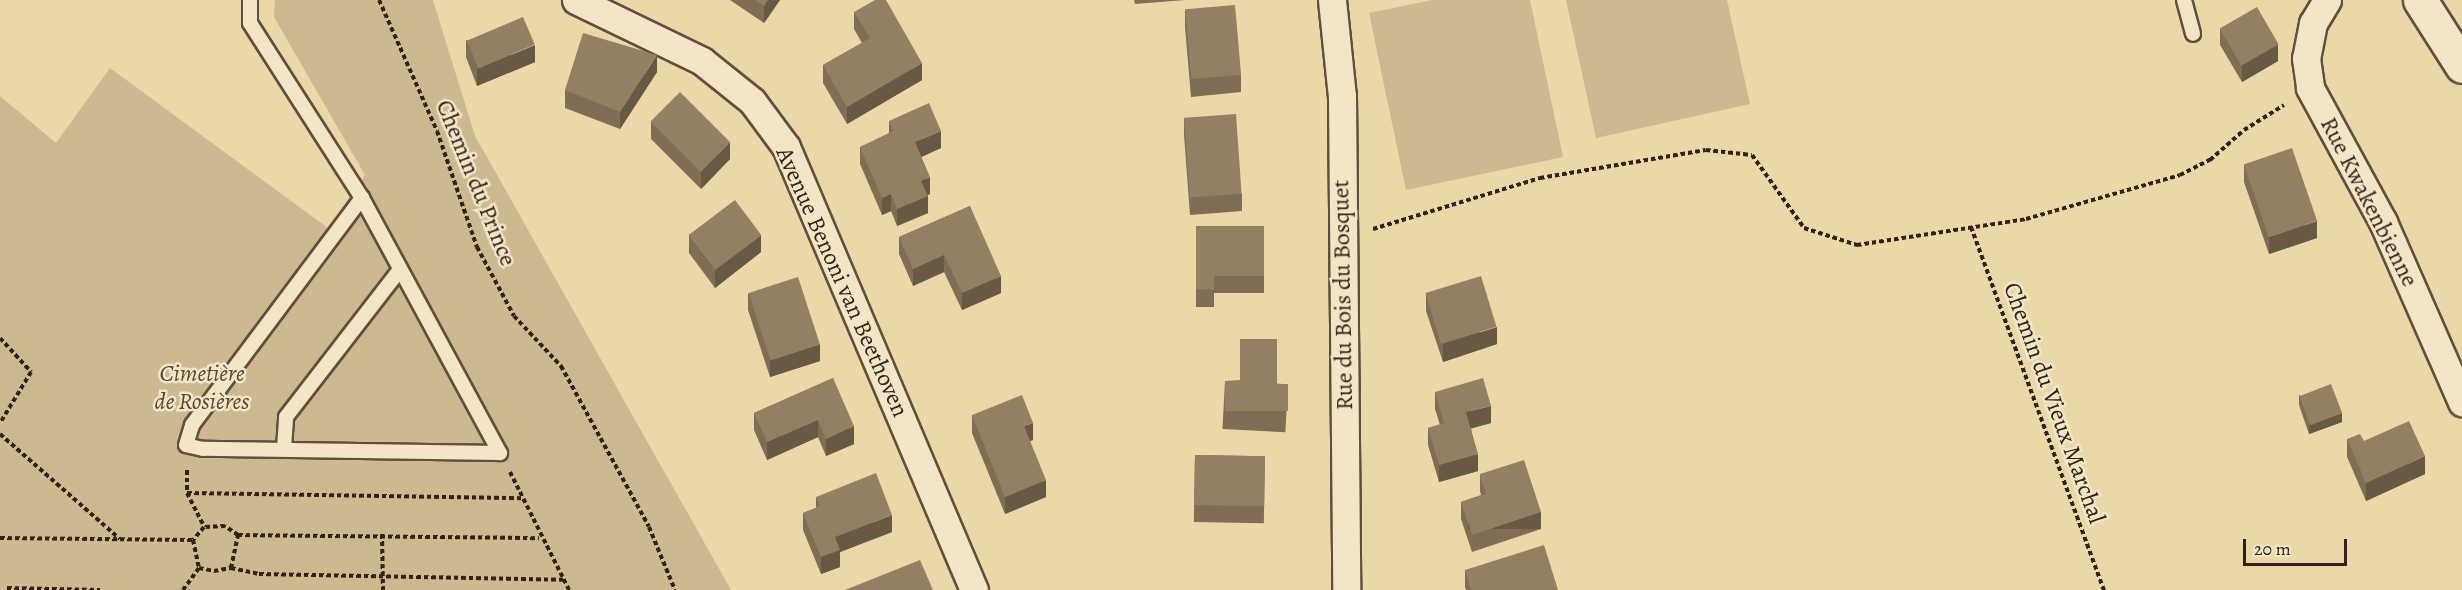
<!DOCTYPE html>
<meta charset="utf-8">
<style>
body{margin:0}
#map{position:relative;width:2462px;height:590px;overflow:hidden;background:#ebd8a9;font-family:Alegreya,serif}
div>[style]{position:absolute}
.green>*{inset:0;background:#cbb990}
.path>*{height:4px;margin-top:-2px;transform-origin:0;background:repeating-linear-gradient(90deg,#312117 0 4.5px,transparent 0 7.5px)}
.roads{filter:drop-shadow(2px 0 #604f3c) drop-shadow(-2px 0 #604f3c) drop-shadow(0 2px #604f3c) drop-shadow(0 -2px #604f3c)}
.lane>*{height:14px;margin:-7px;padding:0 7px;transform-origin:7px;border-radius:7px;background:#f2e6c7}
.street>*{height:27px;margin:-13.5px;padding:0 13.5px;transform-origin:13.5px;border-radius:13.5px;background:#f2e6c7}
.secondary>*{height:33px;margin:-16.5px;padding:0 16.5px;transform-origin:16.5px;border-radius:16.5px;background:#f2e6c7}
.wall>*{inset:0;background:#7e6e55;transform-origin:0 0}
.shaded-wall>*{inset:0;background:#665a45;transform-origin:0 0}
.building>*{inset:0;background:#928063;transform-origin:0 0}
span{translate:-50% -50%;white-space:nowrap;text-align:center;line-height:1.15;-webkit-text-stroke:5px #f2e6c7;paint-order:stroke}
.street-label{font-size:24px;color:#312117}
.park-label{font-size:24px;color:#584735;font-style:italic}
.scale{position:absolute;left:2243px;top:539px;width:104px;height:27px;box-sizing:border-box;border:3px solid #312117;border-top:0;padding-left:8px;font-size:18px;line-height:21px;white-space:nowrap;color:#312117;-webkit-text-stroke:4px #f2e6c7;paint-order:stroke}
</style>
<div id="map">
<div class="green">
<div style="clip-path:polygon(275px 0,433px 0,475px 136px,731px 590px,0 590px,0 96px,56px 143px,110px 68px,328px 228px,365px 175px,274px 17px)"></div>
<div style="clip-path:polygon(1432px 0,1530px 0,1563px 157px,1406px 190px,1369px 13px)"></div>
<div style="clip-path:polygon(1566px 0,1727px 0,1750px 104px,1596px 138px)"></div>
</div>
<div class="path">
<div style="left:379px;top:0;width:143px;rotate:66.1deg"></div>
<div style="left:437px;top:131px;width:123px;rotate:71deg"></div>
<div style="left:477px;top:247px;width:78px;rotate:61.8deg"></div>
<div style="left:514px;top:316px;width:69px;rotate:46.8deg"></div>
<div style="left:561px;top:366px;width:183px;rotate:61.3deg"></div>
<div style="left:649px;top:527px;width:68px;rotate:67.6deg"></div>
<div style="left:1971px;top:227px;width:387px;rotate:69.9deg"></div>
<div style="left:1373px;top:229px;width:175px;rotate:-17deg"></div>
<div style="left:1540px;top:178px;width:168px;rotate:-9.6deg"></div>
<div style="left:1706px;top:150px;width:46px;rotate:6.2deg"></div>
<div style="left:1752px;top:155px;width:90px;rotate:54.5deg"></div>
<div style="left:1804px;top:228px;width:56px;rotate:17.8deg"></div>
<div style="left:1857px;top:245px;width:171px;rotate:-8.7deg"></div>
<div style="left:2026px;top:219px;width:160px;rotate:-15.9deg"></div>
<div style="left:2180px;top:175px;width:34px;rotate:-27deg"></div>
<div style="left:2210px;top:160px;width:45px;rotate:-41.4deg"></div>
<div style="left:2244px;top:130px;width:47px;rotate:-32deg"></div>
<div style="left:0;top:338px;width:46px;rotate:47.6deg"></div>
<div style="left:31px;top:372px;width:60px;rotate:121.3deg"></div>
<div style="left:0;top:434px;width:159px;rotate:41.2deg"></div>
<div style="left:187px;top:470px;width:23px;rotate:90deg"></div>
<div style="left:187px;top:493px;width:38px;rotate:63deg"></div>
<div style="left:204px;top:527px;width:17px;rotate:130deg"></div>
<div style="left:193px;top:540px;width:29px;rotate:78deg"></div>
<div style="left:199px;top:568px;width:15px;rotate:11deg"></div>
<div style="left:214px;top:571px;width:17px;rotate:-10deg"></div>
<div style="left:231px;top:568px;width:34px;rotate:-78deg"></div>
<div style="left:238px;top:535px;width:16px;rotate:-145deg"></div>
<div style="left:225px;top:526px;width:21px;rotate:177deg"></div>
<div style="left:510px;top:472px;width:132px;rotate:63.4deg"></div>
<div style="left:187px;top:493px;width:336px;rotate:0.9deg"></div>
<div style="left:382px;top:534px;width:56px;rotate:89deg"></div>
<div style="left:238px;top:535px;width:301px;rotate:0.6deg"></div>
<div style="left:0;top:538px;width:193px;rotate:0.6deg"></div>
<div style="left:231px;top:568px;width:29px;rotate:12deg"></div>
<div style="left:259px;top:574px;width:305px;rotate:1.1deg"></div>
<div style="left:7px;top:588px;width:93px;rotate:1.2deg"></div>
<div style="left:183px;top:590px;width:27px;rotate:-54deg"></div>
</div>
<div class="roads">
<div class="lane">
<div style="left:250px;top:0;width:23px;rotate:90deg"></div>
<div style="left:250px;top:23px;width:208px;rotate:57.4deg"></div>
<div style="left:362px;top:198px;width:290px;rotate:61.6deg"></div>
<div style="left:500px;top:453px;width:297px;rotate:-179.2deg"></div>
<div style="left:203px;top:449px;width:17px;rotate:-167deg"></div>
<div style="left:186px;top:445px;width:21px;rotate:-73deg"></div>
<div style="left:192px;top:425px;width:284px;rotate:-53.2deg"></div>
<div style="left:2184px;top:0;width:35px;rotate:75deg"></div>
<div style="left:284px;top:448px;width:31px;rotate:-86deg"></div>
<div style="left:286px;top:417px;width:185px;rotate:-52.3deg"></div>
</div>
<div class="street">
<div style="left:576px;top:0;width:140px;rotate:25.8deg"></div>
<div style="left:702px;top:61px;width:64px;rotate:38.7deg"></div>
<div style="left:752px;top:101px;width:57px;rotate:53.5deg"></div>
<div style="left:786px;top:147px;width:481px;rotate:67deg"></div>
<div style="left:1332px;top:0;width:97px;rotate:84.1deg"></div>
<div style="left:1342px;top:96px;width:494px;rotate:89.5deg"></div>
<div style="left:2327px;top:0;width:27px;rotate:121deg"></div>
<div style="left:2313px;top:23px;width:36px;rotate:101deg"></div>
<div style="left:2306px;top:58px;width:30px;rotate:82deg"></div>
<div style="left:2310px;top:88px;width:153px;rotate:61.4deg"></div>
<div style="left:2383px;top:222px;width:197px;rotate:66.3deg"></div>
</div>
<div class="secondary">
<div style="left:2420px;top:0;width:78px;rotate:57.5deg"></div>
</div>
</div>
<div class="wall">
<div style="clip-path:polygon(730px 0,780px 0,764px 23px)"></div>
<div style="clip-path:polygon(1134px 0,1185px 0,1135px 4px)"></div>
<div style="clip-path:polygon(1185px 10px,1241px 75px,1241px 92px,1191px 97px,1185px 27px)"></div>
<div style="clip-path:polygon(854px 12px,922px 80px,847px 124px,823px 83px,823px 65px,862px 43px,854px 29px)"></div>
<div style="clip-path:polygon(2220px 28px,2278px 61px,2242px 82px,2220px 45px)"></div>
<div style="clip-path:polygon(466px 40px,535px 62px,477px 86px,466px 57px)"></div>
<div style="clip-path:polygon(657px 72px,620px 129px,565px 108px,565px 90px)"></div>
<div style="clip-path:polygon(1184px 118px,1242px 194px,1242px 211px,1190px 215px,1184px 135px)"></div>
<div style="clip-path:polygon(889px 121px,941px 148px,921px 157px,930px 194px,928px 195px,928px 213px,897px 226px,891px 211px,882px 215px,860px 164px,860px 147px,889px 134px)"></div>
<div style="clip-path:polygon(651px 122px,730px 159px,701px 189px,651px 139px)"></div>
<div style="clip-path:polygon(2244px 165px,2317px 238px,2269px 254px,2244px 182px)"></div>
<div style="clip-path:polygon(970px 206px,1001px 293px,962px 310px,944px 272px,913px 286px,899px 254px,899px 237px)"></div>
<div style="clip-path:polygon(1196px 226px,1264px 226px,1264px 293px,1214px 293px,1214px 307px,1196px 307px)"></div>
<div style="clip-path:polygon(689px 235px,761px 252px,715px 288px,689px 253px)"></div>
<div style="clip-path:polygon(748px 293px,820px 361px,770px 377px,748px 310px)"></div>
<div style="clip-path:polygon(1426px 294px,1497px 344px,1443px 362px,1426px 311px)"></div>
<div style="clip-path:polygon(833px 378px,854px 444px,826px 456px,818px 437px,767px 460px,754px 430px,754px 413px)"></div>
<div style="left:1225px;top:381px;width:63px;height:48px;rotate:3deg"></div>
<div style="clip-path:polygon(1435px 392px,1491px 423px,1471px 428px,1478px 471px,1439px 482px,1428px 445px,1428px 428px,1440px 425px,1435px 409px)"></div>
<div style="clip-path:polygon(2299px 395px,2342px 422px,2309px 434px,2299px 405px)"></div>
<div style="clip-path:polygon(972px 415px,1033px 440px,1030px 441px,1046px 497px,1005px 514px,972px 433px)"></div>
<div style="clip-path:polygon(2347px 439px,2364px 441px,2425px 474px,2366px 501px,2347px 457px)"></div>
<div style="left:1195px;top:455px;width:70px;height:67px;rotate:1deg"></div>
<div style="clip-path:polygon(1480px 474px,1541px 529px,1472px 552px,1461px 519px,1461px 502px,1481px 495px,1480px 491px)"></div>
<div style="clip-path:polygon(816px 497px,892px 532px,840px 552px,840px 567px,821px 574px,803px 530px,803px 513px,816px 508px)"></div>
<div style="clip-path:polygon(1465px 570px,1558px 590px,1466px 590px,1465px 587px)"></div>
</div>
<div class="shaded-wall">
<div style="clip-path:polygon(768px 0,780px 0,764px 23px,764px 6px)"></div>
<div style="clip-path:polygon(2278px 44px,2278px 61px,2242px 82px,2242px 65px)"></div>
<div style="clip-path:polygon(535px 45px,535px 62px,477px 86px,477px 69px)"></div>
<div style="clip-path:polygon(657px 55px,657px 72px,620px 129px,620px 112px)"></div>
<div style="clip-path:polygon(922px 63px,922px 80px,847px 124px,847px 107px)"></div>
<div style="clip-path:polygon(941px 131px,941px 148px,915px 160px,915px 142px)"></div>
<div style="clip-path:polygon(730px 142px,730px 159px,701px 189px,701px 172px)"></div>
<div style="clip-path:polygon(930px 177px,930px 194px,921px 198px,921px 181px)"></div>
<div style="clip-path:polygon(891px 194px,891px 211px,882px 215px,882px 198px)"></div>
<div style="clip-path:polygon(928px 196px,928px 213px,897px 226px,897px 209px)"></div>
<div style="clip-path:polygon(2317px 221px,2317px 238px,2269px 254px,2269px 237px)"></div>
<div style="clip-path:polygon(761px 235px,761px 252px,715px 288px,715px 270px)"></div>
<div style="clip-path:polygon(944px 255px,944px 272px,913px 286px,913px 269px)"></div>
<div style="clip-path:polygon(1001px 276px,1001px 293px,962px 310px,962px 293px)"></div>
<div style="clip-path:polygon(1497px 327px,1497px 344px,1443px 362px,1443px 344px)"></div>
<div style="clip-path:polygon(820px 344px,820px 361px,770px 377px,770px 360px)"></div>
<div style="clip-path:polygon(1491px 406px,1491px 423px,1466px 430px,1466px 412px)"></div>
<div style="clip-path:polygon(2342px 413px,2342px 422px,2309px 434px,2309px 425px)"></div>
<div style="clip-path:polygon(818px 420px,818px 437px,767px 460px,767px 442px)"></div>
<div style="clip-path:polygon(1033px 423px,1033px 440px,1024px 443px,1024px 426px)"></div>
<div style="clip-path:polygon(854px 426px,854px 444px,826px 456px,826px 439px)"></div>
<div style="clip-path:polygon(1478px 454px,1478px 471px,1439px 482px,1439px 465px)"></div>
<div style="clip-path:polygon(2425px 456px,2425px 474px,2366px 501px,2366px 483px)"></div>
<div style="clip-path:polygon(1046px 480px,1046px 497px,1005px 514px,1005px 497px)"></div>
<div style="left:1541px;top:512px;width:17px;height:73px;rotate:90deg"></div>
<div style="clip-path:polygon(892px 515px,892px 532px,840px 552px,840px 567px,821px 574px,821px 557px,835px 537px)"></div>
</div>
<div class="building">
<div style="clip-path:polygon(755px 0,768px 0,764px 6px)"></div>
<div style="clip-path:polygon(875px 0,886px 0,922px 63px,847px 107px,823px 65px,870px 38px,854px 12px)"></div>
<div style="left:1235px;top:5px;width:70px;height:50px;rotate:85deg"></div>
<div style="left:2257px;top:7px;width:43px;height:43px;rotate:60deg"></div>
<div style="left:523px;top:17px;width:30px;height:61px;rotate:67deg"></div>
<div style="clip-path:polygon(583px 33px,657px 55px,620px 112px,565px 90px)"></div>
<div style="left:680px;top:92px;width:71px;height:42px;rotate:45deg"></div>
<div style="clip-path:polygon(929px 103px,941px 131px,915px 142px,930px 177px,921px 181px,928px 196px,897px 209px,891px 194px,882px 198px,860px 147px,893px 131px,889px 121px)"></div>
<div style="left:1236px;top:114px;width:80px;height:52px;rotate:86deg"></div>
<div style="left:2292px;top:148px;width:77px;height:51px;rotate:71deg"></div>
<div style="left:735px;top:200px;width:44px;height:58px;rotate:53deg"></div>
<div style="clip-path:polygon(970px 206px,1001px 276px,962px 293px,944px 255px,913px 269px,899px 237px)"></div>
<div style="clip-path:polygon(1196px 226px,1264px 226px,1264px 276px,1214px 276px,1214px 290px,1196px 289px)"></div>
<div style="left:1481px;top:276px;width:53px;height:58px;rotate:73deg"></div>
<div style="left:798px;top:277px;width:71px;height:52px;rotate:72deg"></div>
<div style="clip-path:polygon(1240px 339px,1277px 339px,1277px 384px,1288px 384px,1288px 411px,1225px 411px,1225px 381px,1240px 380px)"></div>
<div style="clip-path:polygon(833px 378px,854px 426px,826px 439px,818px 420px,767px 442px,754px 413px)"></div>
<div style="clip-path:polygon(1483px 378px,1491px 406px,1466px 412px,1478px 454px,1439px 465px,1428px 428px,1444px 423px,1435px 392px)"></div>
<div style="left:2331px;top:384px;width:31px;height:34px;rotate:69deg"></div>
<div style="clip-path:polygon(1022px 395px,1033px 423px,1024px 426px,1046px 480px,1005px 497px,972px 415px)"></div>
<div style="clip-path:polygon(2409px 421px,2425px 456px,2366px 483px,2347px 439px,2360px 434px,2364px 441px)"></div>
<div style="left:1195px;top:455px;width:70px;height:50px;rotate:1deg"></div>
<div style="clip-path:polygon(1524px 460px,1541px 512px,1472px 535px,1461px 502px,1486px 494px,1480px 474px)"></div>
<div style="clip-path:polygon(876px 473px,892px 515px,835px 537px,840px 550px,821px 557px,803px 513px,820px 506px,816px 497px)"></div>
<div style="clip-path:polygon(1544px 545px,1558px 590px,1471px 590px,1465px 570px)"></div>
<div style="clip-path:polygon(920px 560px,933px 590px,845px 590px)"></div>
</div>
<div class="street-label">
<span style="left:476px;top:183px;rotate:68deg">Chemin du Prince</span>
<span style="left:2369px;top:202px;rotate:63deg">Rue Kwakenbienne</span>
<span style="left:842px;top:282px;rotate:66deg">Avenue Benoni van Beethoven</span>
<span style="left:1343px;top:295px;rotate:-91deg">Rue du Bois du Bosquet</span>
<span style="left:2054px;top:403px;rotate:70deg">Chemin du Vieux Marchal</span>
</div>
<div class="park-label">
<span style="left:202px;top:388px">Cimetière<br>de Rosières</span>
</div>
<div class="scale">20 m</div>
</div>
